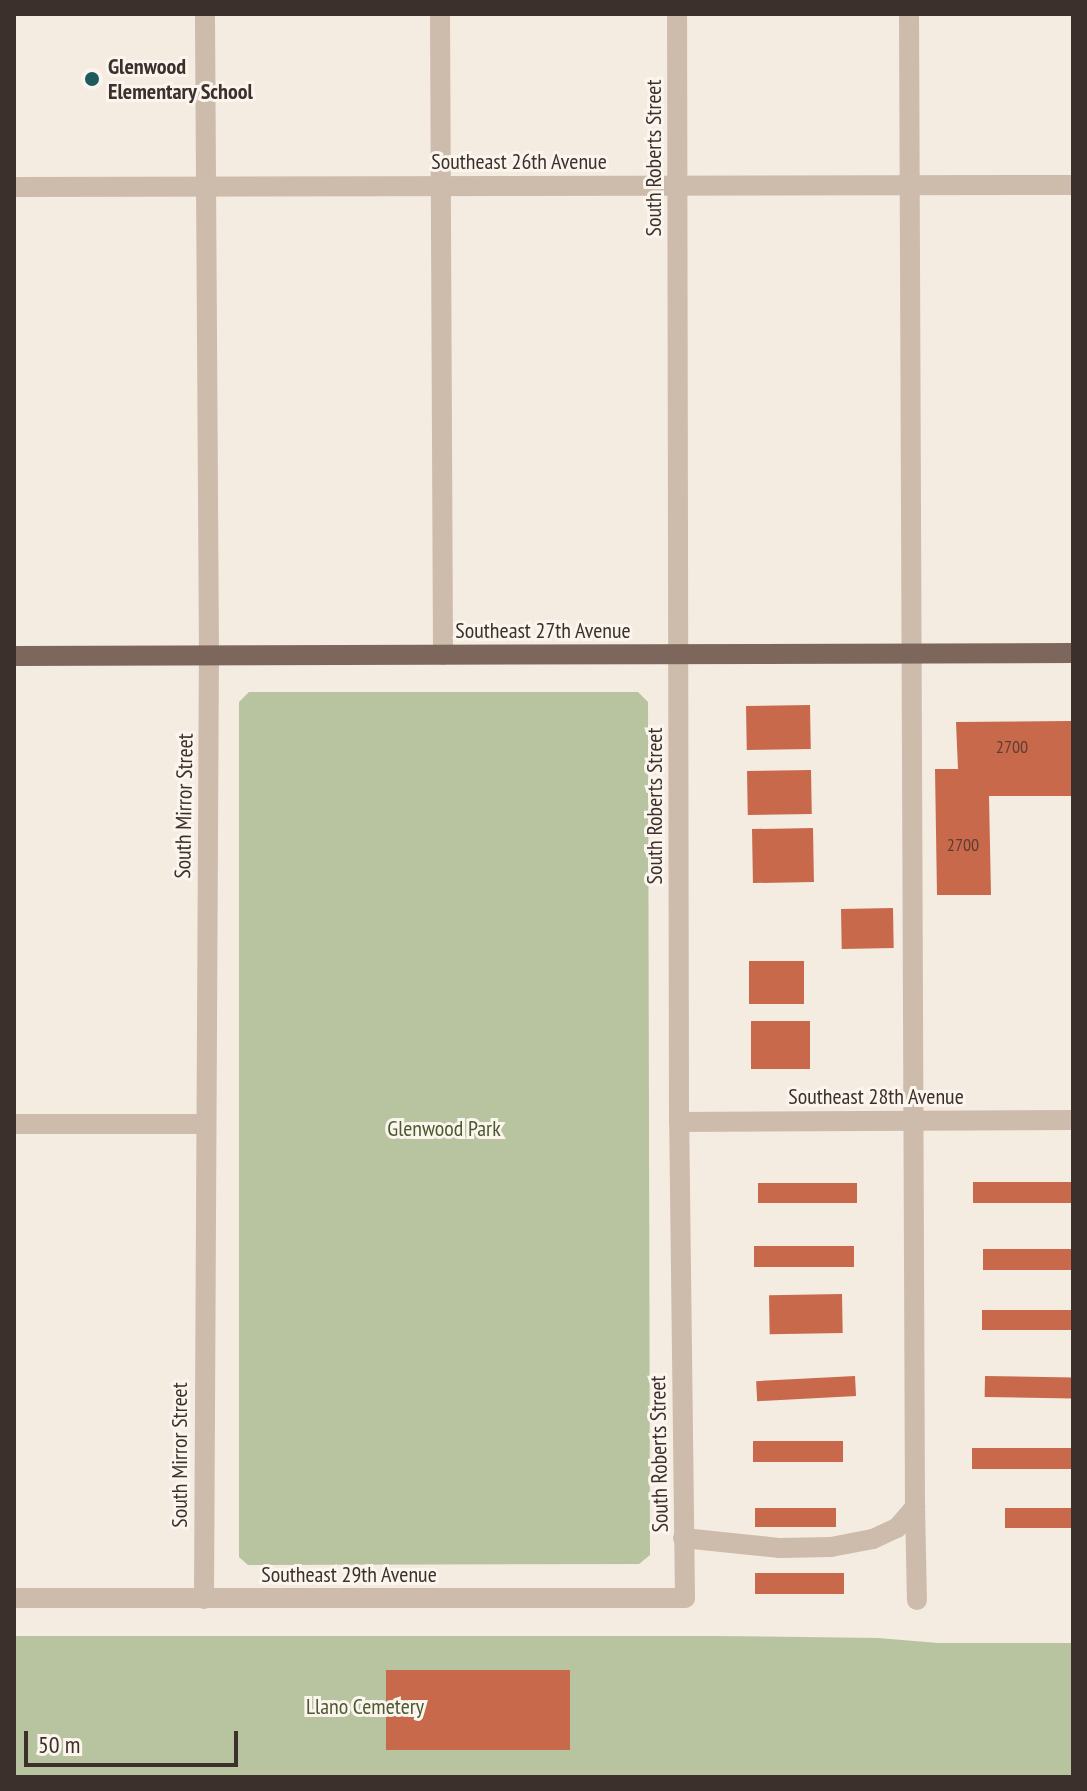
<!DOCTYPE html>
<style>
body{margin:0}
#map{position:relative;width:1087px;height:1791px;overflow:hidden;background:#f4ebe1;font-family:"PT Sans Narrow",sans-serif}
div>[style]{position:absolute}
.green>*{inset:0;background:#b8c4a0}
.building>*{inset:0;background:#c8694b;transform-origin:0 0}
.minor>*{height:20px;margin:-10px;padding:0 10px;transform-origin:10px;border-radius:10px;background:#cdbbac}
.major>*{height:20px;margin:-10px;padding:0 10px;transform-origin:10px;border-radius:10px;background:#7d675c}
.dots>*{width:22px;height:22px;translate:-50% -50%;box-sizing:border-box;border:4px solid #fbf5ee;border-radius:50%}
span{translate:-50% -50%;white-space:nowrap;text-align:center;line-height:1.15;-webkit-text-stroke:6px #fbf5ee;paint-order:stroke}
.number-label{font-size:18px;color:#5e3e33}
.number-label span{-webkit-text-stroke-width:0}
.poi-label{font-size:22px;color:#3b302b;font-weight:700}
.left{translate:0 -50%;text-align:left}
.street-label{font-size:22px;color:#3b302b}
.park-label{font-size:22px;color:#4a5a2e}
.frame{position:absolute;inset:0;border:16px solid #3b302b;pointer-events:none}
.scale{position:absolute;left:24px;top:1731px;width:214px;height:36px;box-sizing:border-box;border:4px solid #3b302b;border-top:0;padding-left:10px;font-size:24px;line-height:28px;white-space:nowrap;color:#3b302b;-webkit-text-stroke:6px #fbf5ee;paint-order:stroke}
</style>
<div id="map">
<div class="green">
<div style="clip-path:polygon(249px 692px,638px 692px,648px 702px,650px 1555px,639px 1564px,248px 1565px,239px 1557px,239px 702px)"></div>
<div style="clip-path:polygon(14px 1636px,715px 1636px,878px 1638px,938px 1643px,1073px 1643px,1073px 1777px,14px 1777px)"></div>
</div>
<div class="building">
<div style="left:810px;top:705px;width:44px;height:64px;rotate:89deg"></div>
<div style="clip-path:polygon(1073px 721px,1073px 796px,989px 796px,991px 895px,937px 895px,935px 769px,958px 769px,956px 722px)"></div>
<div style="left:811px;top:770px;width:44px;height:64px;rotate:89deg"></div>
<div style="left:813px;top:828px;width:54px;height:61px;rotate:89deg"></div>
<div style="left:893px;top:908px;width:40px;height:52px;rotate:89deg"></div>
<div style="left:749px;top:961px;width:55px;height:43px"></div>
<div style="left:810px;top:1021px;width:48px;height:59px;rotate:90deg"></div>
<div style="left:1072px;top:1182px;width:21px;height:99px;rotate:90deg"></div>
<div style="left:758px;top:1183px;width:99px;height:20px"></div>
<div style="left:854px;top:1246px;width:21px;height:100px;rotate:90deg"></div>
<div style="left:983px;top:1249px;width:89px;height:21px"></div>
<div style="left:842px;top:1294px;width:39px;height:73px;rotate:89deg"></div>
<div style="left:982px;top:1310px;width:90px;height:20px"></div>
<div style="left:855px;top:1376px;width:20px;height:99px;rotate:87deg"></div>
<div style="left:985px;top:1376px;width:88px;height:21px;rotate:1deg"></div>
<div style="left:753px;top:1441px;width:90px;height:21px"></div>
<div style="left:972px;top:1448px;width:100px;height:21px"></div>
<div style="left:836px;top:1508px;width:19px;height:81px;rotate:90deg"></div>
<div style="left:1071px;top:1508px;width:20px;height:66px;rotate:90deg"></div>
<div style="left:755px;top:1573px;width:89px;height:21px"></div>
<div style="left:386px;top:1670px;width:184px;height:80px"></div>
</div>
<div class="minor">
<div style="left:440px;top:14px;width:641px;rotate:89.73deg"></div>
<div style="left:14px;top:187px;width:1059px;rotate:-0.11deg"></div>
<div style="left:679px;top:1122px;width:394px;rotate:-0.3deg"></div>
<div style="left:14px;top:1124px;width:190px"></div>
<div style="left:915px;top:1507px;width:93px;rotate:88.8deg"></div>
<div style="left:683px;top:1538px;width:98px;rotate:5.9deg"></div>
<div style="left:780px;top:1548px;width:51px;rotate:-1.1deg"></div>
<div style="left:831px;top:1547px;width:43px;rotate:-10.8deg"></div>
<div style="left:873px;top:1539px;width:26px;rotate:-25deg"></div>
<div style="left:897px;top:1528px;width:28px;rotate:-49deg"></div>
<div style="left:915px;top:1507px;width:1493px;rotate:-90.23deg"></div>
<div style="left:14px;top:1598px;width:671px"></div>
<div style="left:685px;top:1598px;width:476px;rotate:-90.7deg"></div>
<div style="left:679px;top:1122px;width:1108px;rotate:-90.1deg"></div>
<div style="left:204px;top:1599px;width:943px;rotate:-89.7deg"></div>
<div style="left:209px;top:656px;width:642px;rotate:-90.36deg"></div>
</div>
<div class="major">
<div style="left:14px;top:656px;width:1059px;rotate:-0.16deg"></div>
</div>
<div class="dots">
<div style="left:92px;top:79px;background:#1f5a5e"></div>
</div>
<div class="number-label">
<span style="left:1012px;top:747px">2700</span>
<span style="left:963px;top:845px">2700</span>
</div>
<div class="poi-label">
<span class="left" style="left:108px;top:79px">Glenwood<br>Elementary School</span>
</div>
<div class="street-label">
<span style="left:654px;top:158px;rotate:-90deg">South Roberts Street</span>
<span style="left:519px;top:162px">Southeast 26th Avenue</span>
<span style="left:543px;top:631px">Southeast 27th Avenue</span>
<span style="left:184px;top:806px;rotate:-89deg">South Mirror Street</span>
<span style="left:655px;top:806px;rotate:-90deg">South Roberts Street</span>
<span style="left:876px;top:1097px">Southeast 28th Avenue</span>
<span style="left:659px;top:1454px;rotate:-91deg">South Roberts Street</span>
<span style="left:180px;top:1455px;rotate:-90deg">South Mirror Street</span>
<span style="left:349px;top:1575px">Southeast 29th Avenue</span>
</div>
<div class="park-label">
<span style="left:444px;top:1129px">Glenwood Park</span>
<span style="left:365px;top:1707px">Llano Cemetery</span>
</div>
<div class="frame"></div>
<div class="scale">50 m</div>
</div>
